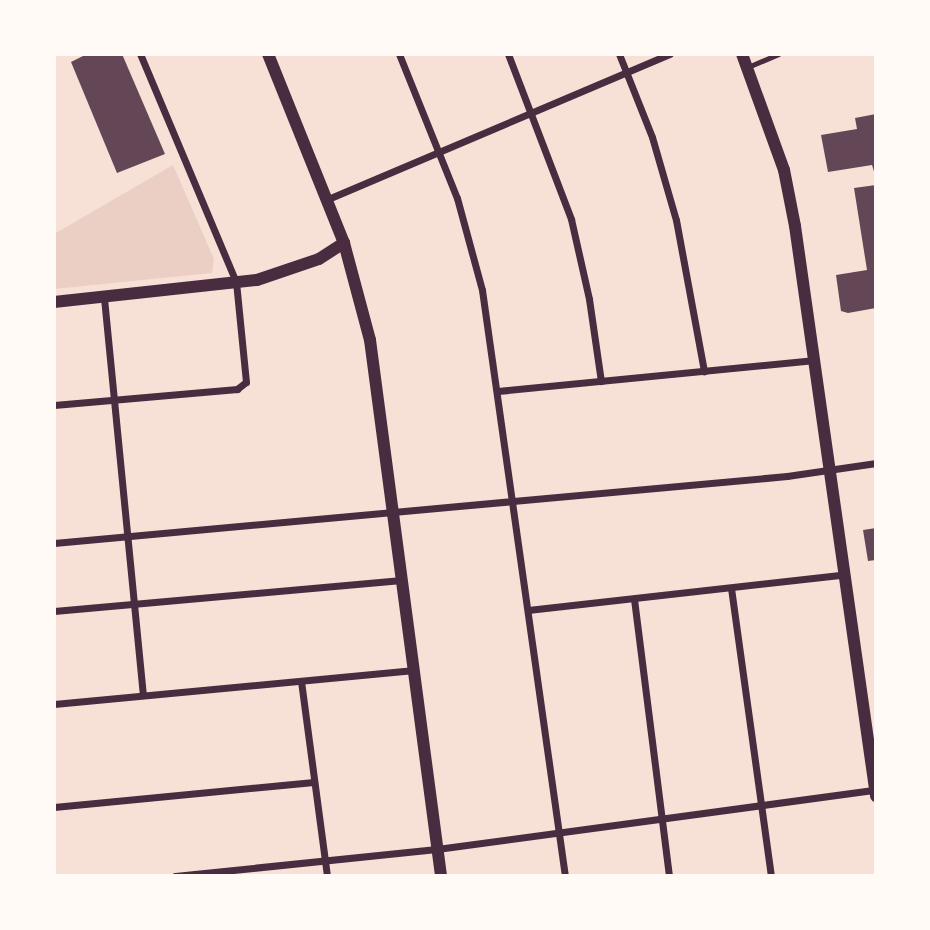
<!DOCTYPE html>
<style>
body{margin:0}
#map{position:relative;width:930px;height:930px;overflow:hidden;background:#f7e1d7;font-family:"PT Sans Narrow",sans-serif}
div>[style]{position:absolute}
.green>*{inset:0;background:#ebcfc5}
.building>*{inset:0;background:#644757}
.service>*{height:4.5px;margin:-2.25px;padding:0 2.25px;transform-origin:2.25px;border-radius:2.25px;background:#4a2c40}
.minor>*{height:7px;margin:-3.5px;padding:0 3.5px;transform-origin:3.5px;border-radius:3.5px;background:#4a2c40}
.tertiary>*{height:12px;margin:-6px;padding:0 6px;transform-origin:6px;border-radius:6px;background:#4a2c40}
span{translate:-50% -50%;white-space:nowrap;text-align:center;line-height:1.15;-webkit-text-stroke:5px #fffaf5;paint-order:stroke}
.frame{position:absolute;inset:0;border:56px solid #fffaf5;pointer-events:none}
</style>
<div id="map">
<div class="green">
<div style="clip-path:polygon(173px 165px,214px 259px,212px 273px,54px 289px,54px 234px)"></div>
</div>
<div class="building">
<div style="clip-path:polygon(87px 54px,122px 54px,165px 154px,117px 173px,71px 62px)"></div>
<div style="clip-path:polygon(876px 114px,876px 178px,872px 165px,828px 172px,821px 135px,857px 129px,855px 118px)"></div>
<div style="clip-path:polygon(876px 185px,876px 308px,848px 313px,841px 311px,836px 275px,867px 270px,854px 188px)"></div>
<div style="clip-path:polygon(876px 528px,876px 560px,868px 561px,863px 530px)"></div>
</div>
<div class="service">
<div style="left:748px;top:67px;width:33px;rotate:-23deg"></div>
</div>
<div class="minor">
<div style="left:399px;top:54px;width:155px;rotate:68.1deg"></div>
<div style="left:457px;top:198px;width:95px;rotate:74.8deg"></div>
<div style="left:482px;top:290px;width:592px;rotate:81.94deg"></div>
<div style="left:508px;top:54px;width:177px;rotate:69.1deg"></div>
<div style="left:571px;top:219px;width:82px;rotate:77.3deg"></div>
<div style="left:589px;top:299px;width:83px;rotate:81.7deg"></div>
<div style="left:619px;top:54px;width:89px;rotate:68.3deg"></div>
<div style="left:652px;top:137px;width:86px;rotate:73.9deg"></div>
<div style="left:676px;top:220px;width:154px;rotate:79.5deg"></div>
<div style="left:328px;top:199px;width:371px;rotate:-23deg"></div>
<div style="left:104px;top:298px;width:399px;rotate:84.4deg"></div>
<div style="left:498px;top:391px;width:316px;rotate:-5.6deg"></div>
<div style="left:54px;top:405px;width:184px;rotate:-5deg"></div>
<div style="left:237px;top:389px;width:11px;rotate:-38deg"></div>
<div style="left:246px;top:382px;width:100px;rotate:-95.7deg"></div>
<div style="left:236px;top:282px;width:247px;rotate:-112.8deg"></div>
<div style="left:54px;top:543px;width:736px;rotate:-5.22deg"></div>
<div style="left:787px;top:476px;width:90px;rotate:-8.3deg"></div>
<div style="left:731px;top:588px;width:291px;rotate:82.1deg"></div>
<div style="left:634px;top:599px;width:279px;rotate:82.8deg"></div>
<div style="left:528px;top:610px;width:316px;rotate:-6.4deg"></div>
<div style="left:54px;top:611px;width:349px;rotate:-5.1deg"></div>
<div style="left:301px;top:681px;width:197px;rotate:82.4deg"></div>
<div style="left:54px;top:704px;width:362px;rotate:-5.4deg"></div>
<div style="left:54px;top:807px;width:261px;rotate:-5.5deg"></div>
<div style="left:175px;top:876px;width:263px;rotate:-5.9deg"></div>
<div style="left:437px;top:849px;width:442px;rotate:-7.7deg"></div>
</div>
<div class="tertiary">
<div style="left:268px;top:54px;width:204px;rotate:68.1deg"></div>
<div style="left:344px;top:243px;width:100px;rotate:75deg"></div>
<div style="left:370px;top:340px;width:541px;rotate:82.45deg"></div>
<div style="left:742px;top:54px;width:123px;rotate:70.1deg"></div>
<div style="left:784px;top:170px;width:57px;rotate:78.9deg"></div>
<div style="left:795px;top:226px;width:576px;rotate:81.91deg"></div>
<div style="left:54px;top:302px;width:204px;rotate:-6.2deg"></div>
<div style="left:257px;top:280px;width:65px;rotate:-18.7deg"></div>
<div style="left:319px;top:259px;width:30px;rotate:-33deg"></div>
</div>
<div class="frame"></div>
</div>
